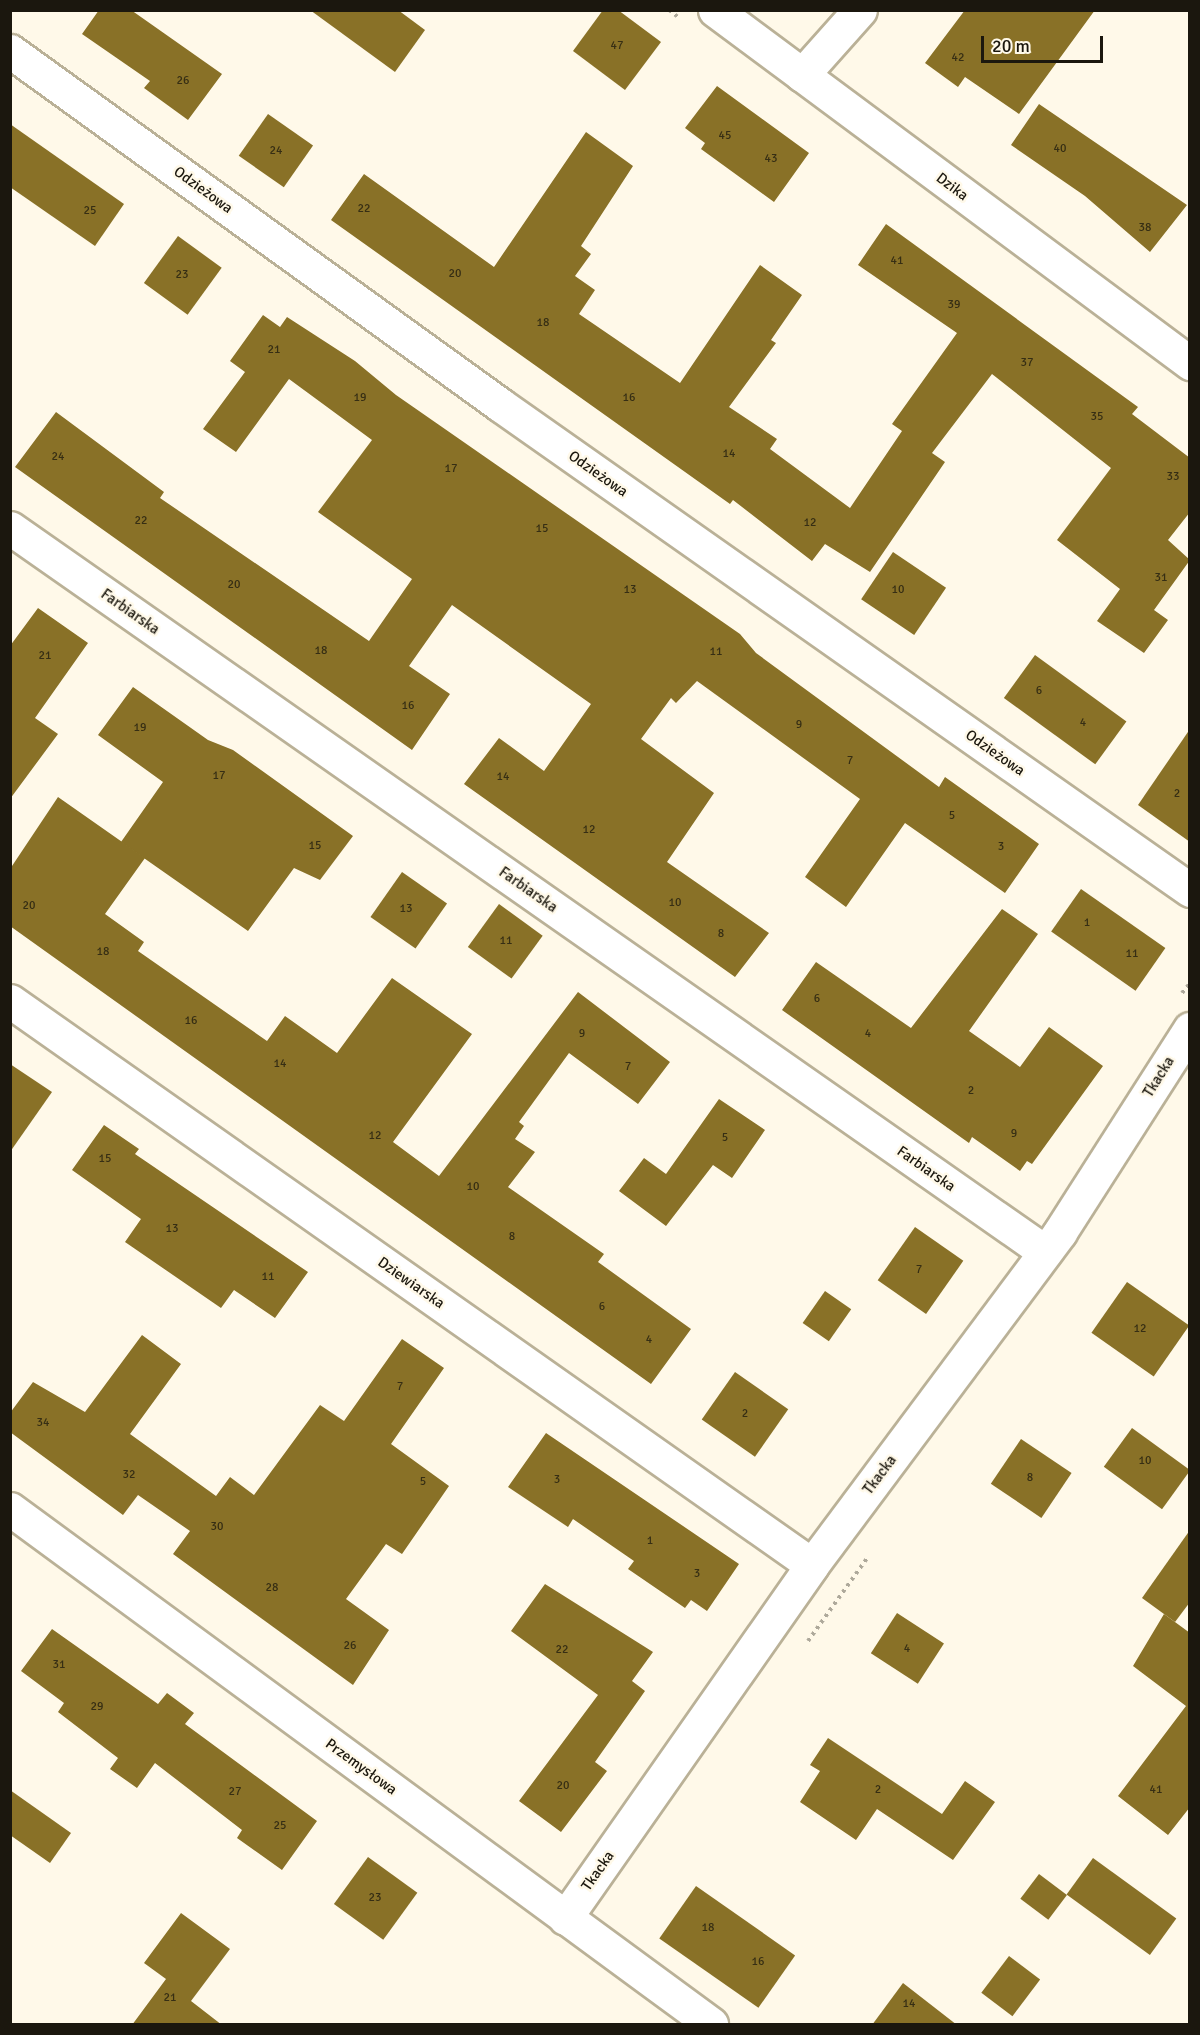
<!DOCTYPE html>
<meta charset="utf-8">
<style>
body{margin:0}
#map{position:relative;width:1200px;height:2035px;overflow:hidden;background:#fff9e9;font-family:Signika,sans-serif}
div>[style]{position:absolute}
.building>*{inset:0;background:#897127;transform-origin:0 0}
.path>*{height:4px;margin-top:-2px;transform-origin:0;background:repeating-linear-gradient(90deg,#aea99b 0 3px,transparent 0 7.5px)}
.roads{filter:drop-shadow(2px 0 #bab197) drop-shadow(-2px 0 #bab197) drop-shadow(0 2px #bab197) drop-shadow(0 -2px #bab197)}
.minor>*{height:33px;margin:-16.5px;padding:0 16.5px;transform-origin:16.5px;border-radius:16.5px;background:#fff}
.tertiary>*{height:33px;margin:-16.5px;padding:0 16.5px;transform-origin:16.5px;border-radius:16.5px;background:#fff}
span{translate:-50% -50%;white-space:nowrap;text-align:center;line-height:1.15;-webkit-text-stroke:5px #fff9e9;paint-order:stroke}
.number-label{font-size:12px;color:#362e14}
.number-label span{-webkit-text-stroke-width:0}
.street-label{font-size:15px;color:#1b170e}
.frame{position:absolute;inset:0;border:12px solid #1b170e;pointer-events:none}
.scale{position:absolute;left:981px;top:36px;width:122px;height:27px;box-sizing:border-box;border:3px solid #1b170e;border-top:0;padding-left:8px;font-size:18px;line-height:21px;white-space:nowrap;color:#1b170e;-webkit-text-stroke:4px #fff9e9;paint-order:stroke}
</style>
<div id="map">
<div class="building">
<div style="clip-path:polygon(99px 10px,131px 10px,222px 74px,188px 120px,144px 88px,150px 81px,82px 34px)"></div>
<div style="clip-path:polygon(310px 10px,398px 10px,425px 30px,395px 72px)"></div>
<div style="clip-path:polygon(603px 10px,618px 10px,661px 42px,625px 90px,573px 51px)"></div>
<div style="clip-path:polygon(965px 10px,1095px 10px,1019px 114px,965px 77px,958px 87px,925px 63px)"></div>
<div style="clip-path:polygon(717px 86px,809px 153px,774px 202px,701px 149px,705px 143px,685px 128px)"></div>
<div style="clip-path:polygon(1039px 104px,1187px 205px,1150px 252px,1085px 196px,1011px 145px)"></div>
<div style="left:268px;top:114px;width:55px;height:51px;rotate:35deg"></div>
<div style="clip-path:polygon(10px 124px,124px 204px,95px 246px,10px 187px)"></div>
<div style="clip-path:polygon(586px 132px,633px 166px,581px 246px,591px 254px,575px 276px,595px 290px,579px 314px,680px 383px,760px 265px,802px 295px,771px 340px,776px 343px,729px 407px,777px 439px,770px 449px,850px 508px,902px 431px,892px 424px,957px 333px,858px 265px,886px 224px,1138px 407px,1132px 414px,1190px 458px,1190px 512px,1168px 540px,1190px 560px,1154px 610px,1168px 620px,1144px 653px,1097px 621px,1120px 589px,1057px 540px,1111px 468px,992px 374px,932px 453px,945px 462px,870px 572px,825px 544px,812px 561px,733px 500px,730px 504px,331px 220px,364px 174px,494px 267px)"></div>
<div style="left:178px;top:236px;width:54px;height:58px;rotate:36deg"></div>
<div style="clip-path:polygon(263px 315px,280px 327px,287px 317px,355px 361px,396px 395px,740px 634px,756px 653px,939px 787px,945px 777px,1039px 844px,1005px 893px,905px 823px,846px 907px,805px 877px,860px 799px,697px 681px,676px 703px,671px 698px,641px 739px,714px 793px,667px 862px,769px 933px,735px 977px,464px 784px,499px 738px,544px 771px,591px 704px,452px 605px,409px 666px,450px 694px,412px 750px,15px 467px,56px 412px,164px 492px,160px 498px,369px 641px,412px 579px,318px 512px,372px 440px,289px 379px,236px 452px,203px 429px,245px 372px,230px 361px)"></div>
<div style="left:893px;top:552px;width:64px;height:57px;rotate:34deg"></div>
<div style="clip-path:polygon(38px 608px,88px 643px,35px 718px,58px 734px,10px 799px,10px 646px)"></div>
<div style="left:1035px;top:655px;width:113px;height:53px;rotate:36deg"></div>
<div style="clip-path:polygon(133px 687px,208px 740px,233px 750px,353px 836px,320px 880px,294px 868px,248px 931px,121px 842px,163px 782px,98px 735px)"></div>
<div style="clip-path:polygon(1190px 729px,1190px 842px,1138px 805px)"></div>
<div style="clip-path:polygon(58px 797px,145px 858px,105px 914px,144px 942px,138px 951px,267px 1041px,285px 1016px,337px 1053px,392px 978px,472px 1034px,393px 1142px,439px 1176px,578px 992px,670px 1062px,638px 1104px,569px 1053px,519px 1122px,524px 1126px,515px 1139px,535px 1152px,508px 1187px,604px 1254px,598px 1262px,691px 1329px,651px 1384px,10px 926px,10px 869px)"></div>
<div style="left:402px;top:872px;width:55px;height:55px;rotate:35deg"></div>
<div style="left:1081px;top:889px;width:103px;height:52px;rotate:35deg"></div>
<div style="left:499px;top:904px;width:54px;height:53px;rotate:36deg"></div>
<div style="clip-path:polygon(1002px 909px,1038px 934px,969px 1031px,1020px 1067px,1049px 1027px,1103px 1066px,1032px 1164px,1027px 1161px,1020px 1171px,972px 1137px,969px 1143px,782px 1010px,816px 962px,911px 1028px)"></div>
<div style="clip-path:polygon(10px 1064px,52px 1092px,10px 1152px)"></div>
<div style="clip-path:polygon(719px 1099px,765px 1130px,732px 1178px,713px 1165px,666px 1226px,619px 1191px,644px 1158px,666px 1174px)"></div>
<div style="clip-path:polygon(104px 1125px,139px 1149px,135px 1154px,308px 1272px,275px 1318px,234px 1290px,221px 1308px,125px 1242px,141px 1219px,72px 1170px)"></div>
<div style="left:915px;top:1227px;width:59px;height:65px;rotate:35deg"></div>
<div style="left:1127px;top:1282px;width:76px;height:62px;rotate:35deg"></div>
<div style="left:825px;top:1291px;width:32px;height:39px;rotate:35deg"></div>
<div style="clip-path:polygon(142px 1335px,181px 1364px,130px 1434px,216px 1496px,230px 1477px,254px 1495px,320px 1405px,344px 1421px,402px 1339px,444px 1368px,391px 1444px,449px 1486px,402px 1554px,386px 1544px,346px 1599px,389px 1630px,353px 1685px,173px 1554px,190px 1531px,138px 1495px,123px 1515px,10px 1432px,10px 1413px,33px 1382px,85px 1412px)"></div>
<div style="left:735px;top:1372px;width:65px;height:58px;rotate:35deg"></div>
<div style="left:1132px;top:1428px;width:72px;height:48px;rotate:36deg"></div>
<div style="clip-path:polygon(546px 1433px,739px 1564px,707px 1611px,691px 1600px,685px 1608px,628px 1569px,634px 1561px,573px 1519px,568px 1527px,508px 1487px)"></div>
<div style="left:1021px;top:1439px;width:61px;height:54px;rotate:34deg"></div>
<div style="clip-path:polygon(1190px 1530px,1190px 1602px,1175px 1622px,1142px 1598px)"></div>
<div style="clip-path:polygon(545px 1584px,653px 1652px,632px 1681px,645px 1691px,595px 1762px,607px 1771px,561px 1832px,519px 1801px,598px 1695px,511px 1631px)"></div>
<div style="left:897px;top:1613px;width:56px;height:48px;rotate:33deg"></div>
<div style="clip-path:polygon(1164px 1614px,1190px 1633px,1190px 1807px,1168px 1835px,1118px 1796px,1186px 1706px,1133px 1666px)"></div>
<div style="clip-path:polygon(52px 1629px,158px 1704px,167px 1693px,194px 1713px,185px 1724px,317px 1821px,282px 1870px,237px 1838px,242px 1830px,155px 1763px,137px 1788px,110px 1769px,118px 1758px,58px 1712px,64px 1703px,21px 1671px)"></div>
<div style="clip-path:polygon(828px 1738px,942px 1814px,965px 1781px,995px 1802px,953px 1860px,877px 1809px,856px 1840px,800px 1802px,820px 1771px,810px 1765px)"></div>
<div style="clip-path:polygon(10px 1790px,71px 1833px,50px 1863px,10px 1835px)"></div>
<div style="left:368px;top:1857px;width:61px;height:58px;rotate:36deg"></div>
<div style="left:1093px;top:1858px;width:103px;height:45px;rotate:36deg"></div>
<div style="left:1039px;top:1874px;width:35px;height:31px;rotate:37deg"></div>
<div style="left:696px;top:1886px;width:121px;height:64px;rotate:35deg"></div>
<div style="clip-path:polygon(181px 1913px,230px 1949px,191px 2001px,222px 2025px,132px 2025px,166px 1979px,144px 1963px)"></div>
<div style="left:1009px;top:1956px;width:39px;height:46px;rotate:37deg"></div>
<div style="clip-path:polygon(903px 1983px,957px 2025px,872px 2025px)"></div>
</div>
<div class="path">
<div style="left:669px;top:10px;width:11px;rotate:38deg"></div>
<div style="left:1182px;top:993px;width:13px;rotate:-51deg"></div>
<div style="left:808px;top:1641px;width:103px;rotate:-54.5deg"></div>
</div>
<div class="roads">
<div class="minor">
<div style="left:715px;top:10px;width:592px;rotate:36.62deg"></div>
<div style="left:10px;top:51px;width:603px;rotate:35.82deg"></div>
<div style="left:499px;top:404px;width:845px;rotate:35.12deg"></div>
<div style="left:802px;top:75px;width:87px;rotate:-48.3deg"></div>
<div style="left:10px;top:528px;width:1263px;rotate:34.97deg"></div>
<div style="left:10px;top:1001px;width:980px;rotate:35.12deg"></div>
<div style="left:565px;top:1918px;width:431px;rotate:-55deg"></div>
<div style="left:812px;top:1565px;width:415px;rotate:-53.3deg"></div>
<div style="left:1060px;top:1232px;width:241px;rotate:-57.4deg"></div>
</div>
<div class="tertiary">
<div style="left:10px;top:1509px;width:870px;rotate:36.3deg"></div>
</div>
</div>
<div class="number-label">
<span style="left:617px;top:46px">47</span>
<span style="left:958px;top:58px">42</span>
<span style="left:183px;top:81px">26</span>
<span style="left:725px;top:136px">45</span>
<span style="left:1060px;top:149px">40</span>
<span style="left:276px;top:151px">24</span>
<span style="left:771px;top:159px">43</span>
<span style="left:364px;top:209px">22</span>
<span style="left:90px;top:211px">25</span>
<span style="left:1145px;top:228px">38</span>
<span style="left:897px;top:261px">41</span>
<span style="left:455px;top:274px">20</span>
<span style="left:182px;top:275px">23</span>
<span style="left:954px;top:305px">39</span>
<span style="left:543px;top:323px">18</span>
<span style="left:274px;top:350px">21</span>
<span style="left:1027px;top:363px">37</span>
<span style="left:360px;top:398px">19</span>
<span style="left:629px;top:398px">16</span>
<span style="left:1097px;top:417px">35</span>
<span style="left:729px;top:454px">14</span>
<span style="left:58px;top:457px">24</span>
<span style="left:451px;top:469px">17</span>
<span style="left:1173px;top:477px">33</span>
<span style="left:141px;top:521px">22</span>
<span style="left:810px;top:523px">12</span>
<span style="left:542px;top:529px">15</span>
<span style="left:1161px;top:578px">31</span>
<span style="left:234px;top:585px">20</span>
<span style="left:630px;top:590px">13</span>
<span style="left:898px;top:590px">10</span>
<span style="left:321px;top:651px">18</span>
<span style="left:716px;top:652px">11</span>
<span style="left:45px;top:656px">21</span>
<span style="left:1039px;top:691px">6</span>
<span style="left:408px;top:706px">16</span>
<span style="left:1083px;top:723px">4</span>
<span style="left:799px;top:725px">9</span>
<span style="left:140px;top:728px">19</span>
<span style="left:850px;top:761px">7</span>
<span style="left:219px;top:776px">17</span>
<span style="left:503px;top:777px">14</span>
<span style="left:1177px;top:794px">2</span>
<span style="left:952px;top:816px">5</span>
<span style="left:589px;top:830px">12</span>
<span style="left:315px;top:846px">15</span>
<span style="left:1001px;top:847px">3</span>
<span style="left:675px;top:903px">10</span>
<span style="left:29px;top:906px">20</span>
<span style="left:406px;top:909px">13</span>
<span style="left:1087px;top:923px">1</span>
<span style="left:721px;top:934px">8</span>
<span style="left:506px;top:941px">11</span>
<span style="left:103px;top:952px">18</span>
<span style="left:1132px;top:954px">11</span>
<span style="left:817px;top:999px">6</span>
<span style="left:191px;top:1021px">16</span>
<span style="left:582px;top:1034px">9</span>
<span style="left:868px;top:1034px">4</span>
<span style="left:280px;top:1064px">14</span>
<span style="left:628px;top:1067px">7</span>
<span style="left:971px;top:1091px">2</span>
<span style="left:1014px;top:1134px">9</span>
<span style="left:375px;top:1136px">12</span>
<span style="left:725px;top:1138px">5</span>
<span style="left:105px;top:1159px">15</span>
<span style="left:473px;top:1187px">10</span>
<span style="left:172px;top:1229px">13</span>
<span style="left:512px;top:1237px">8</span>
<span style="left:919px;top:1270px">7</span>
<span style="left:268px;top:1277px">11</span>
<span style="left:602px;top:1307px">6</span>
<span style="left:1140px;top:1329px">12</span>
<span style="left:649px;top:1340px">4</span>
<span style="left:400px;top:1387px">7</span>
<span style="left:745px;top:1414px">2</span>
<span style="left:43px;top:1423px">34</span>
<span style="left:1145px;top:1461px">10</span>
<span style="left:129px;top:1475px">32</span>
<span style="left:1030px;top:1478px">8</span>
<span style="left:557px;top:1480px">3</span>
<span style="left:423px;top:1482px">5</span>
<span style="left:217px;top:1527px">30</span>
<span style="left:650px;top:1541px">1</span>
<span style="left:697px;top:1574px">3</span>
<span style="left:272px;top:1588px">28</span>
<span style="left:350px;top:1646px">26</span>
<span style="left:907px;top:1649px">4</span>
<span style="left:562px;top:1650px">22</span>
<span style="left:59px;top:1665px">31</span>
<span style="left:97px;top:1707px">29</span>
<span style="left:563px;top:1786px">20</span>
<span style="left:878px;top:1790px">2</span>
<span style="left:1156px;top:1790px">41</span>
<span style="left:235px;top:1792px">27</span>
<span style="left:280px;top:1826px">25</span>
<span style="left:375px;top:1898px">23</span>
<span style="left:708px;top:1928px">18</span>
<span style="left:758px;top:1962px">16</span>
<span style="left:170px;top:1998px">21</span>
<span style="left:909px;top:2004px">14</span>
</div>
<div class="street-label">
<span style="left:952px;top:187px;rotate:37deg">Dzika</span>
<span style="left:203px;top:190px;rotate:36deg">Odzieżowa</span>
<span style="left:598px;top:474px;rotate:35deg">Odzieżowa</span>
<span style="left:130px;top:612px;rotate:35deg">Farbiarska</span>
<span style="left:995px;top:753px;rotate:35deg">Odzieżowa</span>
<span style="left:528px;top:890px;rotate:35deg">Farbiarska</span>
<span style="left:1159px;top:1077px;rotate:-58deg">Tkacka</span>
<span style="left:926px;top:1169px;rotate:35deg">Farbiarska</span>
<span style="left:411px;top:1283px;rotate:35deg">Dziewiarska</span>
<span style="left:880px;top:1475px;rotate:-53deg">Tkacka</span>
<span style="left:361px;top:1767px;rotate:36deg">Przemysłowa</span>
<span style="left:598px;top:1871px;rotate:-55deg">Tkacka</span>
</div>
<div class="frame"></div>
<div class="scale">20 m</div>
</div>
